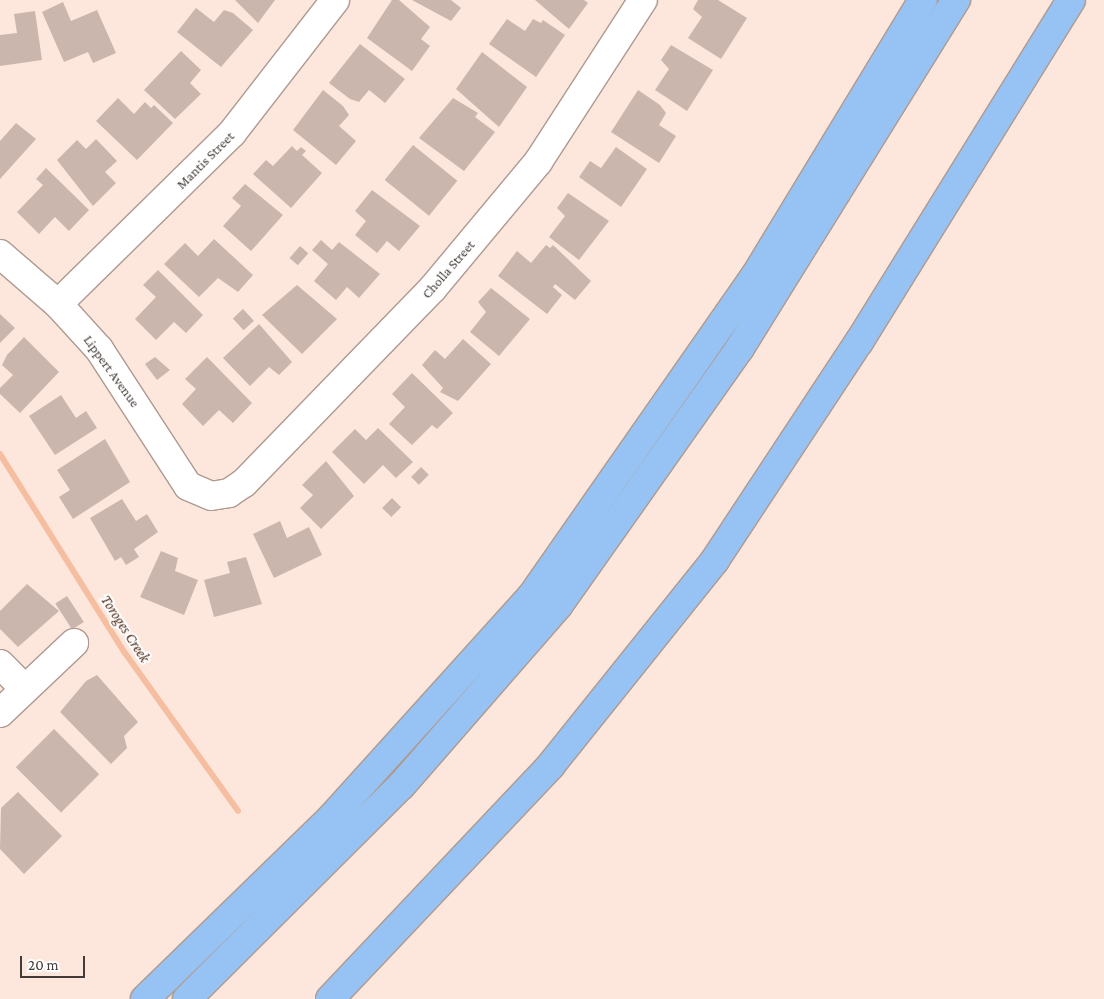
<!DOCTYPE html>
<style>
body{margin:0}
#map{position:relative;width:1104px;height:999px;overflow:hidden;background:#fde7dd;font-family:"Crimson Pro",serif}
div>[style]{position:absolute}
.stream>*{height:6px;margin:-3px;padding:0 3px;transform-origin:3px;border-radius:3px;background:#f6bea1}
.building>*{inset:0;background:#cab6ac;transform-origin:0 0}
.roads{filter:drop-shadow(1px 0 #ae9a90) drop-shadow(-1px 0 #ae9a90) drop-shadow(0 1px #ae9a90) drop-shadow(0 -1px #ae9a90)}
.minor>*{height:28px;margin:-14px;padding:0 14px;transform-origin:14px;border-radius:14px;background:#fff}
.highway>*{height:28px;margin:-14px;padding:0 14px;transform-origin:14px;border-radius:14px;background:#97c3f4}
span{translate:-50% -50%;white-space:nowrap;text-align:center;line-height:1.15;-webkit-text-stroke:4px #fff;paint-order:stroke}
.street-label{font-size:14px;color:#433b37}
.water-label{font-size:15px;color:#4e2a16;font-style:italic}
.scale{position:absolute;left:20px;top:956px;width:65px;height:22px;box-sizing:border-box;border:2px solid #433b37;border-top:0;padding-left:6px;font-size:15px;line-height:18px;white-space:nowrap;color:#433b37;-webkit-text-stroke:4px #fff;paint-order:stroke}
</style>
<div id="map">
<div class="stream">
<div style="left:0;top:454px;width:235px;rotate:57.9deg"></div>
<div style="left:125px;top:653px;width:194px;rotate:54.4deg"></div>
</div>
<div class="building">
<div style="clip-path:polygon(235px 0,275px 0,258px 23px)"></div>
<div style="clip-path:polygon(392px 0,399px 0,430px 27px,421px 39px,430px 46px,412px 71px,367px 38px)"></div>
<div style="clip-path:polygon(412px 0,451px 0,461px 8px,451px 21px)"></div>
<div style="clip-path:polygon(535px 0,584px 0,588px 3px,569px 29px)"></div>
<div style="clip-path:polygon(698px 0,718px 0,747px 18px,721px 59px,688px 38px,702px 17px,693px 9px)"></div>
<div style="clip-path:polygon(63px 2px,71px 21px,97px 10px,116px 53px,93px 63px,88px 52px,64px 62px,42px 12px)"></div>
<div style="clip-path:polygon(196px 8px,214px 22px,224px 10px,233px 13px,253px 30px,221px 67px,177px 32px)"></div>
<div style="clip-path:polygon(35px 11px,42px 60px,0 66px,0 35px,17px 33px,14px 14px)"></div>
<div style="clip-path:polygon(507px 19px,525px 31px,533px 19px,541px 23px,543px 20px,565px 35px,536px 77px,489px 44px)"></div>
<div style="clip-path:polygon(360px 44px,405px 79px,385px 103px,369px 90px,359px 102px,350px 99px,329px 83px)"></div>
<div style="clip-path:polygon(671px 45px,713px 70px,687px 111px,655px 90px,669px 69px,661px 60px)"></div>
<div style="clip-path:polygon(181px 51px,201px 70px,190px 83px,201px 94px,175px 119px,144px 90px)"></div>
<div style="clip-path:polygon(482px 52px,527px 87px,499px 127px,456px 89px)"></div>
<div style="clip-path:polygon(323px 90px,343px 106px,349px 115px,339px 126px,356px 141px,336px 165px,293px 130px)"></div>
<div style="clip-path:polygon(638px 90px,660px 105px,666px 113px,659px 125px,676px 136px,659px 163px,611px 132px)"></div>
<div style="clip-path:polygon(118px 98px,134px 114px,145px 102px,151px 108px,154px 105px,173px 123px,137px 160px,96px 121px)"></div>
<div style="clip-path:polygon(453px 98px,478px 113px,475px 117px,495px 132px,464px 171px,419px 138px)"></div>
<div style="clip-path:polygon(16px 123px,36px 139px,0 179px,0 141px)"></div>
<div style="clip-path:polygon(96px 139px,117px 161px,105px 172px,116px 183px,93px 206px,57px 160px,77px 140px,86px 149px)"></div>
<div style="left:413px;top:145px;width:57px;height:45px;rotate:39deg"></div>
<div style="clip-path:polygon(292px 146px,297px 151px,301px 147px,306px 151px,302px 155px,322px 173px,291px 208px,253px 174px,266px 160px,273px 166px)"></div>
<div style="clip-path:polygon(616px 147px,647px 169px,621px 207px,579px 177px,590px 161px,601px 168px)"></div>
<div style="clip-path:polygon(46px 168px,89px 210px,69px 231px,55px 217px,39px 234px,17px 212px,43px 185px,36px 179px)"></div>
<div style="clip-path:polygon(245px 184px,283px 215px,251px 251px,223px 226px,241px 206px,232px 198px)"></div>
<div style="clip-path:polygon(372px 190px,420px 226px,399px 251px,387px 241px,377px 253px,355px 235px,366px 221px,355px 211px)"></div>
<div style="clip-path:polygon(568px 193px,609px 221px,579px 260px,549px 237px,565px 216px,557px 208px)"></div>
<div style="clip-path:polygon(214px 239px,253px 275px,238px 292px,218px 278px,199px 297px,164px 264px,185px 243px,198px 256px)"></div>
<div style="clip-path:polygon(321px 240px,332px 250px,339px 242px,380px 274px,359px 298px,347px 287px,336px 300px,314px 281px,328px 264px,312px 250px)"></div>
<div style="clip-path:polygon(546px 245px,550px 248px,553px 245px,591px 281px,575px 300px,555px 284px,553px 287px,562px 295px,547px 314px,498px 276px,517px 251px,531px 263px)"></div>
<div style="left:300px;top:246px;width:11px;height:16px;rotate:41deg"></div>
<div style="clip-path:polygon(158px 270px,203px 315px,186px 333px,174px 322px,156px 340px,135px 319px,156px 297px,143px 285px)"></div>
<div style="clip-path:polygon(297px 285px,337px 319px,302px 354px,262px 315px)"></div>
<div style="clip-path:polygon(491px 288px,530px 319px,499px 356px,470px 332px,486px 312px,478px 302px)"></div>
<div style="left:243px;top:309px;width:16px;height:14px;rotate:47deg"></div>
<div style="clip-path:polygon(0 314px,15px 328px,0 343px)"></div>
<div style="clip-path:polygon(259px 324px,292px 362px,279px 375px,269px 367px,250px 386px,223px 358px)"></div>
<div style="clip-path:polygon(24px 337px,59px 372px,20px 413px,0 394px,0 388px,13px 375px,2px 365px,7px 355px)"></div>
<div style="clip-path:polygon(463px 339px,491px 364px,458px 401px,440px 392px,443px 388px,422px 365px,435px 350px,445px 359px)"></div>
<div style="clip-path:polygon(155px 357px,170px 370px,157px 380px,145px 364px)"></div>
<div style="clip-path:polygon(207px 357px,252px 403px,233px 423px,219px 410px,203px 426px,182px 404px,196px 389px,185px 379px)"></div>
<div style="clip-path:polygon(412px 373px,453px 413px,437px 429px,432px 425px,412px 445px,389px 424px,405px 407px,392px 394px)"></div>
<div style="clip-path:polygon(61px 395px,76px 418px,86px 411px,97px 428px,55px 455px,29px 416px)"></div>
<div style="clip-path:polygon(378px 428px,413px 462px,396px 478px,383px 465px,364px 484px,332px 452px,355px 429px,366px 440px)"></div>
<div style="clip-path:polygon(105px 439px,130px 482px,73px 519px,59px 497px,70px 490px,57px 470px)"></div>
<div style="clip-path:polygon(326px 461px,354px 496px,321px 529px,300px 508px,313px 495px,302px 485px)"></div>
<div style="left:421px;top:467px;width:11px;height:14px;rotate:45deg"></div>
<div style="left:392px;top:498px;width:13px;height:14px;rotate:45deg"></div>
<div style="clip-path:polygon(122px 499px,136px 521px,147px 514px,158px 532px,134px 549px,139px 557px,126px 565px,121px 557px,115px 561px,90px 518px)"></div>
<div style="clip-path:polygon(280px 521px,287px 538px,309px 527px,322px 555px,274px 578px,253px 534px)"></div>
<div style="clip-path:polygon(161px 551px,178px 558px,175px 571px,198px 580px,184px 615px,140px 597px)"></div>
<div style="clip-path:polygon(246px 557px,262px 604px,214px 617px,204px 580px,230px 573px,227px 562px)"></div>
<div style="clip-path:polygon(27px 584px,59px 611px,18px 647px,0 629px,0 611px)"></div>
<div style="left:67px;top:596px;width:31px;height:14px;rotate:57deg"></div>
<div style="clip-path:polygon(97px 675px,138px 722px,124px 736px,127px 748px,111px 764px,60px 712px,86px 681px)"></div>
<div style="left:54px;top:729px;width:64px;height:54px;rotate:45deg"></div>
<div style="clip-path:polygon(18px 792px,62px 836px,24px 874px,0 849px,1px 808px)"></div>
</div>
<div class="roads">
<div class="minor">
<div style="left:0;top:254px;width:77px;rotate:40.8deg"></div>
<div style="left:58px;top:304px;width:61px;rotate:47.7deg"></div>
<div style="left:99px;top:349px;width:163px;rotate:57deg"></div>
<div style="left:188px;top:486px;width:25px;rotate:23deg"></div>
<div style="left:211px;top:496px;width:18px;rotate:-9deg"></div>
<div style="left:229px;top:493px;width:18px;rotate:-34deg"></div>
<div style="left:244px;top:483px;width:272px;rotate:-45.9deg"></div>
<div style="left:433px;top:288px;width:164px;rotate:-50.2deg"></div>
<div style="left:538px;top:162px;width:193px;rotate:-57.1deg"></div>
<div style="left:58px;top:304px;width:244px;rotate:-44.5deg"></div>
<div style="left:232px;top:133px;width:168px;rotate:-52.2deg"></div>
<div style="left:0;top:664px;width:34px;rotate:45deg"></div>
<div style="left:0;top:713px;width:102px;rotate:-43.4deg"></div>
</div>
<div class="highway">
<div style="left:145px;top:999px;width:261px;rotate:-44.2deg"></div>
<div style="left:332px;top:817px;width:297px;rotate:-47.9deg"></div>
<div style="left:531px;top:597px;width:391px;rotate:-55.1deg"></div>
<div style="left:755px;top:276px;width:323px;rotate:-58.7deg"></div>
<div style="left:187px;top:999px;width:302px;rotate:-44.9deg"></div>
<div style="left:401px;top:786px;width:239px;rotate:-48.9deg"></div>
<div style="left:558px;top:606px;width:316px;rotate:-54.8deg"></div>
<div style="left:740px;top:348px;width:410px;rotate:-58.2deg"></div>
<div style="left:330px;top:999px;width:322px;rotate:-46.6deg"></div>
<div style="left:551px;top:765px;width:263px;rotate:-51.3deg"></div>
<div style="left:715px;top:560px;width:261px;rotate:-56.6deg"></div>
<div style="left:859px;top:342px;width:402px;rotate:-58.2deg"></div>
</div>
</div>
<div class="street-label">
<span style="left:205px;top:160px;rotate:-45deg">Mantis Street</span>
<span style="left:448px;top:269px;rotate:-49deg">Cholla Street</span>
<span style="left:112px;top:371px;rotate:54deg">Lippert Avenue</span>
</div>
<div class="water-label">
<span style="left:125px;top:629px;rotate:57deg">Toroges Creek</span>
</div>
<div class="scale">20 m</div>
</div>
